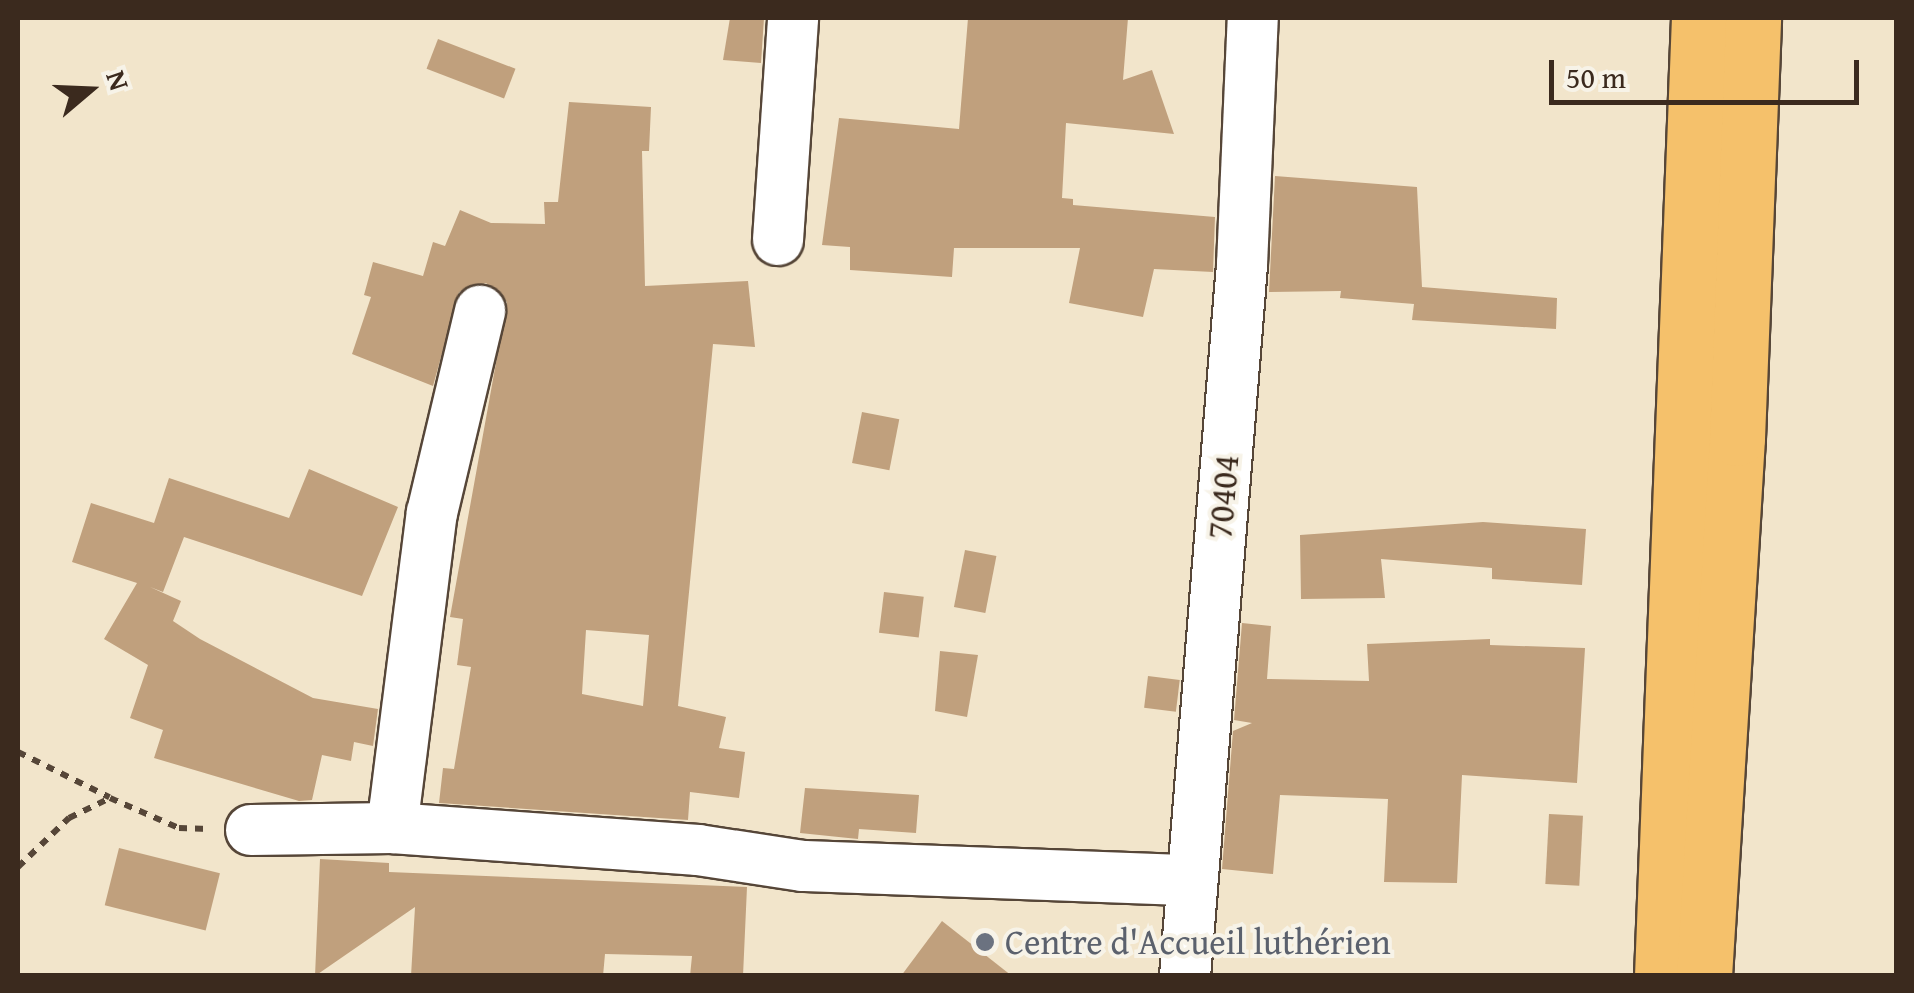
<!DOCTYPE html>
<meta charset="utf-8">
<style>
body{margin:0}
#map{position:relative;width:1914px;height:993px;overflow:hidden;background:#f2e5cb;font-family:"Gentium Book Plus",serif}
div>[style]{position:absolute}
.building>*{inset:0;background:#c0a07d;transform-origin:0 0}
.path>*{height:6px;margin-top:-3px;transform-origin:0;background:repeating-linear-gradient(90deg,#564638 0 8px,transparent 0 16px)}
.roads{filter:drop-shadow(2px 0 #564638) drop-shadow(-2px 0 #564638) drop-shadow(0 2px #564638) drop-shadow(0 -2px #564638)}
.minor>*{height:50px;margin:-25px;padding:0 25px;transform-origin:25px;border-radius:25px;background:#fff}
.major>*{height:55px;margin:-27.5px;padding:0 27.5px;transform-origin:27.5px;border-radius:27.5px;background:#f5c16b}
.dots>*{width:28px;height:28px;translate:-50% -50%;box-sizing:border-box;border:5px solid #f7f3e8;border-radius:50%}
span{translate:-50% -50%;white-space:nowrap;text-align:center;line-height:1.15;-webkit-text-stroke:8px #f7f3e8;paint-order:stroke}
.street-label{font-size:35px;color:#3b2a1e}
.worship-label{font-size:35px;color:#5b616d}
.left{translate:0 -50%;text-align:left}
.frame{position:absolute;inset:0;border:20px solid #3b2a1e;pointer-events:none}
.north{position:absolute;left:40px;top:40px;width:100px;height:100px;-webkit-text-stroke:8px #f7f3e8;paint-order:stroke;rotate:71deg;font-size:28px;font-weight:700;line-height:40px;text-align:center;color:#3b2a1e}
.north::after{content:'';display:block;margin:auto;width:35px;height:45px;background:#3b2a1e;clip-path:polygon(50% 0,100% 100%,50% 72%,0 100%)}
.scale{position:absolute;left:1549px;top:60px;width:310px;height:45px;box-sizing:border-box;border:5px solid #3b2a1e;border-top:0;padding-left:12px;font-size:30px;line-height:35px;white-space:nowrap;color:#3b2a1e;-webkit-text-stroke:8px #f7f3e8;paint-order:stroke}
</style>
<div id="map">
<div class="building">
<div style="clip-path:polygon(730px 18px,764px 18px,761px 63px,723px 60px)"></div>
<div style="clip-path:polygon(968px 18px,1128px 18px,1123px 80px,1152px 70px,1174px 134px,1066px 123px,1062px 198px,1073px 199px,1073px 205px,1215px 217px,1213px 272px,1154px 269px,1143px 317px,1069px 303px,1080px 248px,954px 248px,952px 277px,850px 270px,850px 247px,822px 245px,839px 118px,959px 129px)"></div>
<div style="left:438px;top:39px;width:83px;height:32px;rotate:21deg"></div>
<div style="clip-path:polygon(evenodd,569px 102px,651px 107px,649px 151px,642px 151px,645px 286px,748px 281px,755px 347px,713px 344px,678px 706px,726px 717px,719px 748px,745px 752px,739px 798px,690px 792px,688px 820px,439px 803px,443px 768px,454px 769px,471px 667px,457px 665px,463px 619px,450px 617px,507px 302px,486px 283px,459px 292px,433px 386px,352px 354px,371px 297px,364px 295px,373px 262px,423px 276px,433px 242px,445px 246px,460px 210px,491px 223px,545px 224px,544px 202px,558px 202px,569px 102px,586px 630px,649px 635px,643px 706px,582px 694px,586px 630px)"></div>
<div style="clip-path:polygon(1275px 176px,1417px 187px,1422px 287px,1557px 298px,1556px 329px,1412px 320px,1414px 304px,1340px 298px,1341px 291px,1269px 292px)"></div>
<div style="left:862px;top:412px;width:38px;height:52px;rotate:11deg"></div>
<div style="clip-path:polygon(309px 469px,398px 507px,362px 596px,184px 537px,163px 592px,150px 587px,181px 601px,173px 621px,200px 639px,313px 698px,378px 709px,373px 746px,354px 742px,351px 761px,322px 755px,312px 800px,299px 801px,154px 758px,163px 730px,130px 718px,148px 665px,104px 639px,137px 583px,72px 562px,91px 503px,154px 523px,169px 478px,289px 518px)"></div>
<div style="clip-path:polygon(1483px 522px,1586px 529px,1582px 585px,1492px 579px,1492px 568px,1381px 559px,1385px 598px,1301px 599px,1300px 535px)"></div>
<div style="left:965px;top:550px;width:32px;height:58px;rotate:11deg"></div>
<div style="left:884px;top:592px;width:40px;height:41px;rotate:7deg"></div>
<div style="clip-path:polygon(1242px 623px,1271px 626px,1267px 679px,1369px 681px,1367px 644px,1490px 639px,1490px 645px,1585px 648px,1577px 783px,1462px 775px,1457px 883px,1384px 882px,1388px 799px,1280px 795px,1273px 874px,1222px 869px,1233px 731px,1252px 723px,1234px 720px)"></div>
<div style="clip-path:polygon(940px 651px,978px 655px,967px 717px,935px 711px)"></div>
<div style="left:1148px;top:676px;width:32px;height:32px;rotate:7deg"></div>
<div style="clip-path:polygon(805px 788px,919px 795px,916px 833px,859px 829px,858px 839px,800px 833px)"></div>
<div style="left:1549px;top:814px;width:34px;height:70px;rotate:3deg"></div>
<div style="left:119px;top:848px;width:104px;height:59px;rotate:14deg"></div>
<div style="clip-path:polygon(320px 859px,389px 863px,389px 872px,747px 887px,743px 976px,690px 976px,692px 956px,605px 954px,603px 976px,411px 976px,415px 907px,315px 976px)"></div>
<div style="clip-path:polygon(942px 921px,1012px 976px,901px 976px)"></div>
</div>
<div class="path">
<div style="left:18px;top:752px;width:102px;rotate:26.3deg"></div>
<div style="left:18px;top:867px;width:71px;rotate:-43.9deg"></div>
<div style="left:69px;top:818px;width:46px;rotate:-26deg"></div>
<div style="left:110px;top:798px;width:75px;rotate:23.5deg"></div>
<div style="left:179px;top:828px;width:30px;rotate:2deg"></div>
</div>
<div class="roads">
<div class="minor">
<div style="left:778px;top:240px;width:223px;rotate:-86.1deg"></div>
<div style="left:392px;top:828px;width:318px;rotate:-82.8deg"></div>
<div style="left:432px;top:513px;width:208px;rotate:-76.6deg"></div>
<div style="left:251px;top:830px;width:141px;rotate:-0.8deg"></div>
<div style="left:392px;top:828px;width:307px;rotate:4.1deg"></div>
<div style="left:698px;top:850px;width:106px;rotate:8.7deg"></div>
<div style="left:803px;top:866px;width:389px;rotate:2.1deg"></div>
<div style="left:1185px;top:976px;width:713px;rotate:-85.42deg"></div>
<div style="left:1242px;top:265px;width:247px;rotate:-87.5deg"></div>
</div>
<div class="major">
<div style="left:1662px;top:976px;width:959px;rotate:-87.79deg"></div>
<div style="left:1704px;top:976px;width:539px;rotate:-86.49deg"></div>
<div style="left:1737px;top:438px;width:420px;rotate:-87.8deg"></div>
</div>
</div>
<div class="dots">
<div style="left:985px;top:942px;background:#6b7280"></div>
</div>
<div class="street-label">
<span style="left:1223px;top:497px;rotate:-85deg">70404</span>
</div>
<div class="worship-label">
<span class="left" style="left:1005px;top:942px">Centre d'Accueil luthérien</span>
</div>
<div class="frame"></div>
<div class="north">N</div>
<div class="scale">50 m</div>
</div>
